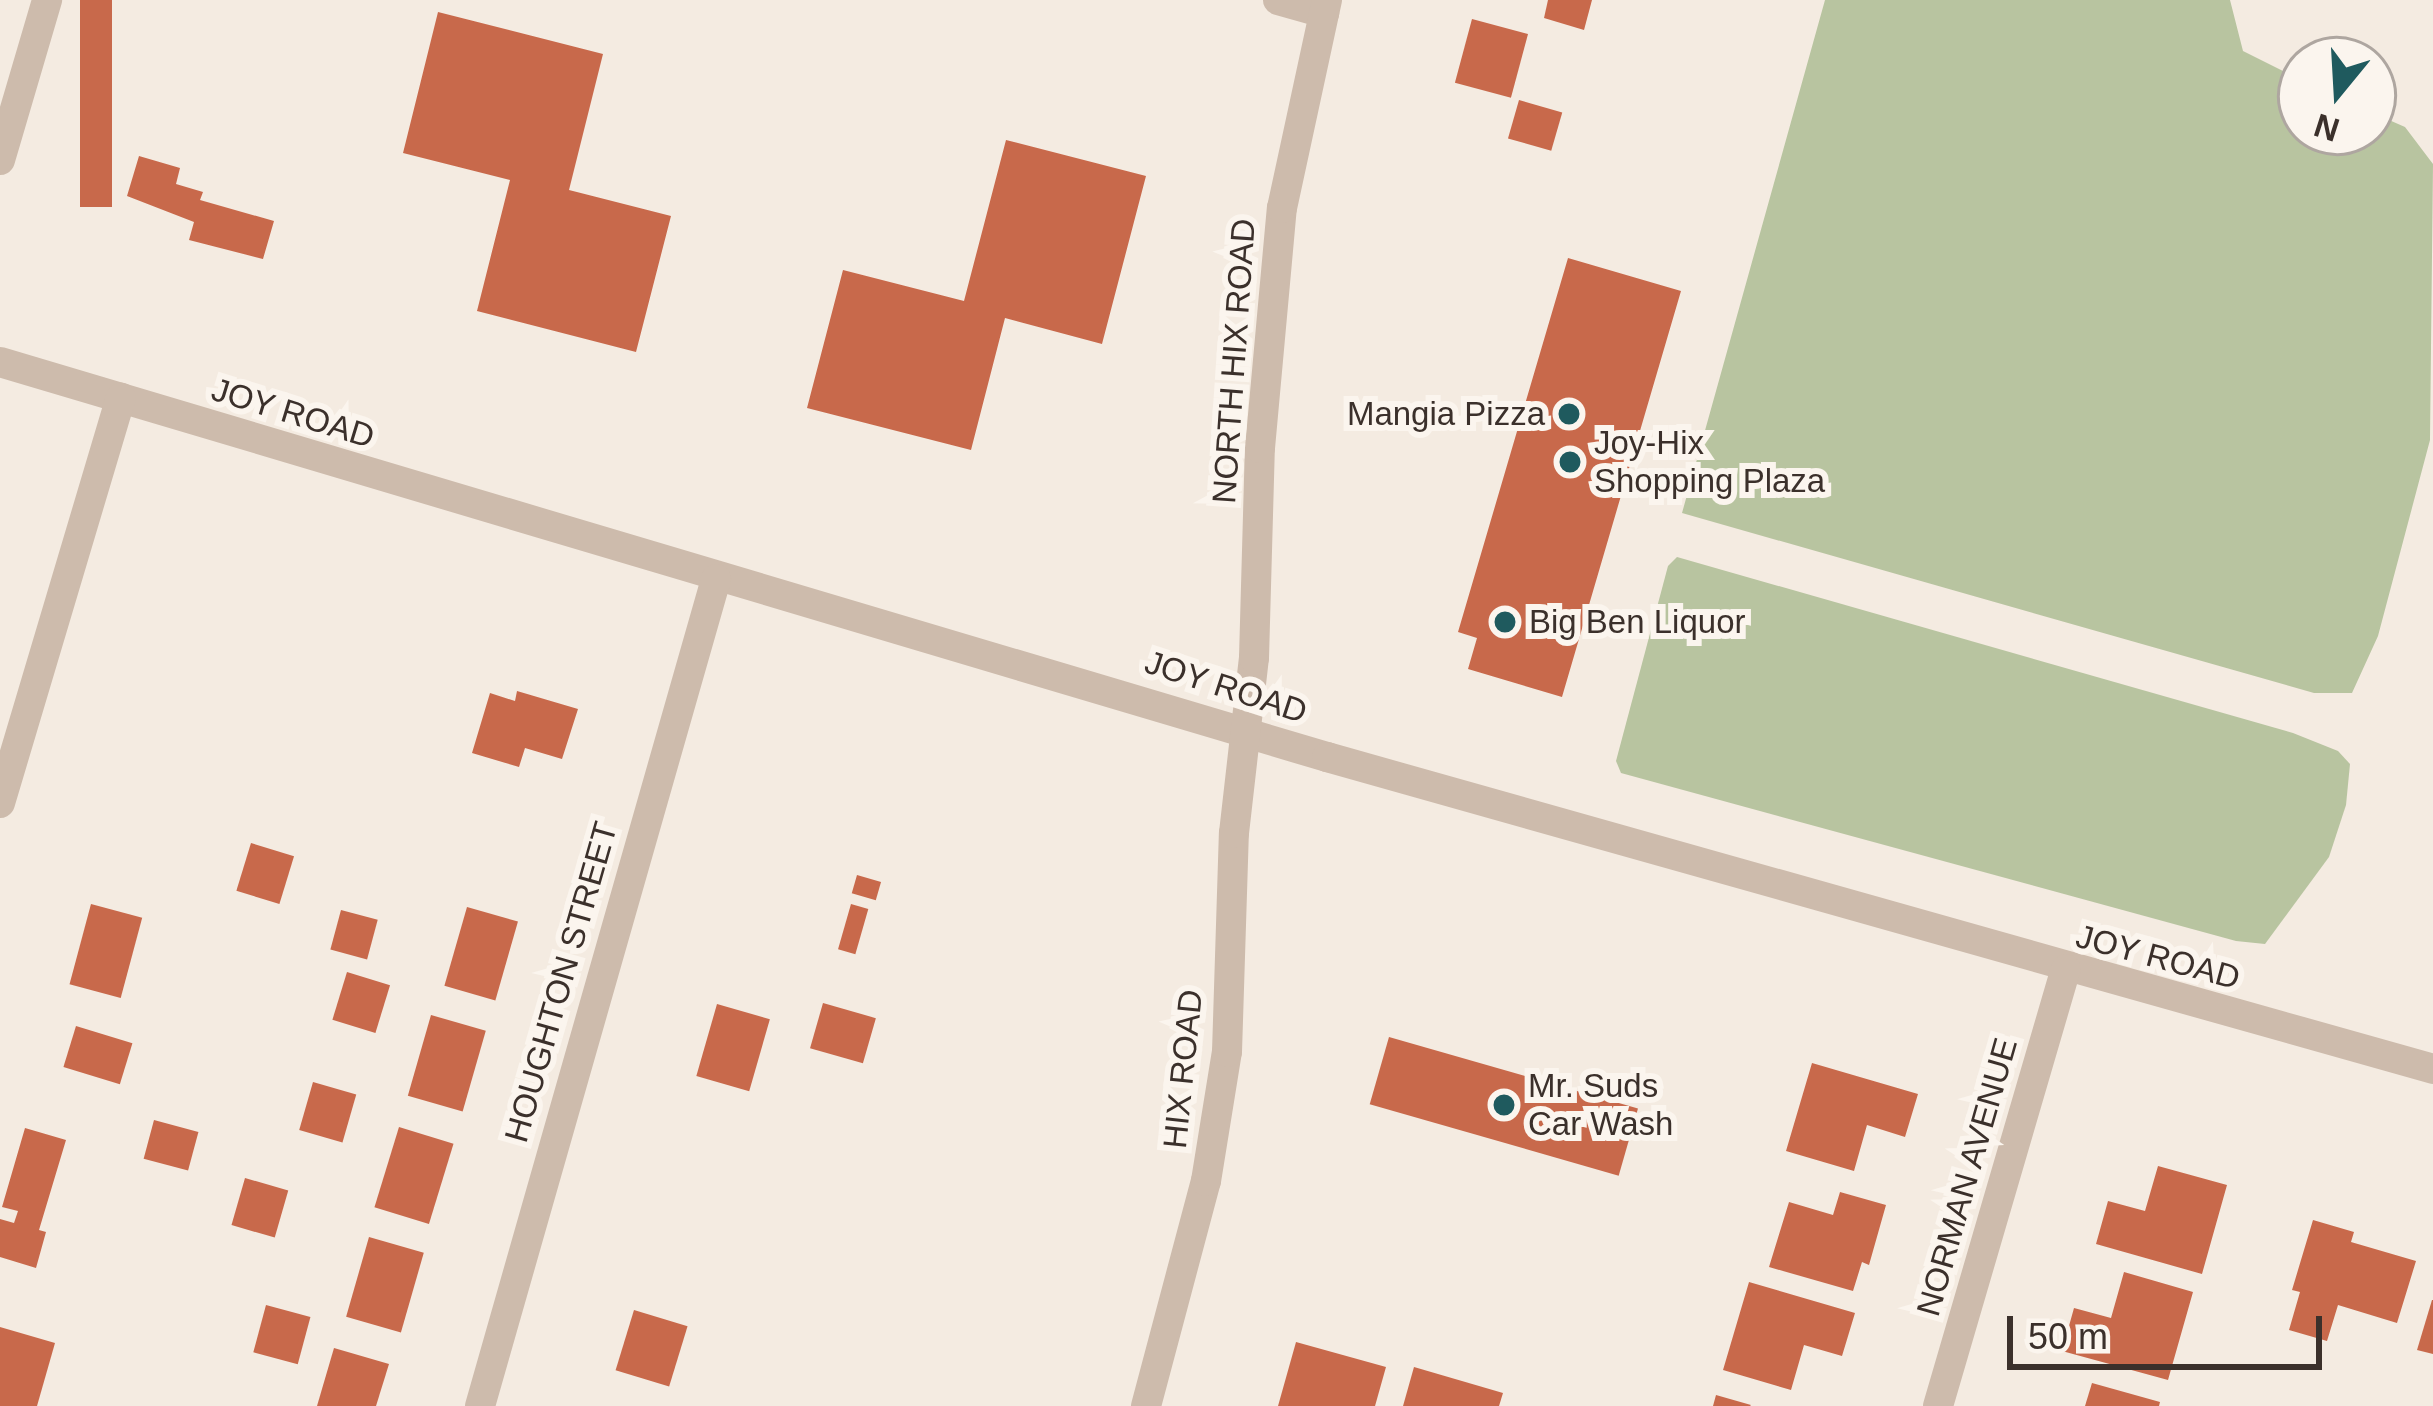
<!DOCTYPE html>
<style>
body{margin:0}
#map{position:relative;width:2433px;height:1406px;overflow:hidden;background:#f4ebe1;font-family:Helvetica,sans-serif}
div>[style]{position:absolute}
.green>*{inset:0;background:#b8c4a0}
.building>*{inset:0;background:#c8694b;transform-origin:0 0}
.minor>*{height:30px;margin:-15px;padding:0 15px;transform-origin:15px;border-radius:15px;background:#cdbbac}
.dots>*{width:33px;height:33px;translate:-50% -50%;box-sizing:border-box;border:6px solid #fbf5ee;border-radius:50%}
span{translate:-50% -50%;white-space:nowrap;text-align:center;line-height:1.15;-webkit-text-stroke:12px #fbf5ee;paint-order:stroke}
.street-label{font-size:33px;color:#3b302b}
.poi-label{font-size:33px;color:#3b302b}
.right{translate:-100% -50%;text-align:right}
.left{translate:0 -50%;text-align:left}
.north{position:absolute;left:2277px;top:36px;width:120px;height:120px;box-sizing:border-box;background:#fbf5ee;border:3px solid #aea6a0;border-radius:50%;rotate:198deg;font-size:33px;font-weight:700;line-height:48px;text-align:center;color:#3b302b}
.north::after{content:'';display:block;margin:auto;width:42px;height:54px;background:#1f5a5e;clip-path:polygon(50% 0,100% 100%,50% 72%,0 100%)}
.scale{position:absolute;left:2007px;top:1316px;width:315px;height:54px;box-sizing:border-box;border:6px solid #3b302b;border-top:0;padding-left:15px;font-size:36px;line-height:42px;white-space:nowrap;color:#3b302b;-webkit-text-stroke:9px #fbf5ee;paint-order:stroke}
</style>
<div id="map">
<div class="green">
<div style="clip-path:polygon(1825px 0,2230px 0,2243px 51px,2301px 80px,2301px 132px,2373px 132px,2373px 113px,2405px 127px,2433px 164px,2430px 440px,2378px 636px,2352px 693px,2314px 693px,1682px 513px)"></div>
<div style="clip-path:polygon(1677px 557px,2293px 733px,2338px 751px,2350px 764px,2346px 805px,2329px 857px,2265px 944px,2236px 941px,1621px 773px,1616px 761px,1668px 566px)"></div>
</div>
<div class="building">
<div style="left:80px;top:0;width:32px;height:207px"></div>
<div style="clip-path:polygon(1548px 0,1592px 0,1584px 30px,1544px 18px)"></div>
<div style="clip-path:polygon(438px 12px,603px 54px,569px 190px,671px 216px,636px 352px,477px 311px,510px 180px,403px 153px)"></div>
<div style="left:1472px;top:19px;width:58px;height:66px;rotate:15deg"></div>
<div style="left:1519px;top:100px;width:45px;height:40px;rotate:16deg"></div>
<div style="clip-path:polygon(1006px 140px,1146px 176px,1102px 344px,1005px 318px,971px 450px,807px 408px,843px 270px,964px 301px)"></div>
<div style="clip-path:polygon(139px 156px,180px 168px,176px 184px,203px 192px,200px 200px,274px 221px,263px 259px,189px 240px,194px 222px,127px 196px)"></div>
<div style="clip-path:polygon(1568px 258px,1681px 291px,1562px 697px,1468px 669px,1477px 638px,1458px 632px)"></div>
<div style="clip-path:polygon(517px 691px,578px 709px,562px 759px,525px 748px,519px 767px,472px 753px,490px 693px,515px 701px)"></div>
<div style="left:251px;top:843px;width:45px;height:50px;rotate:17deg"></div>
<div style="left:857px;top:875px;width:25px;height:19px;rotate:16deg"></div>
<div style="left:91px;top:904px;width:53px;height:83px;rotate:15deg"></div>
<div style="left:851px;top:904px;width:18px;height:47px;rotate:16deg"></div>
<div style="left:467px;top:907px;width:53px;height:82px;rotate:16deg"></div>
<div style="left:341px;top:910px;width:38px;height:41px;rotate:15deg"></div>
<div style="left:347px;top:972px;width:45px;height:50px;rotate:17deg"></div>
<div style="left:823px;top:1003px;width:55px;height:47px;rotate:16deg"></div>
<div style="left:717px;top:1004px;width:55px;height:75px;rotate:16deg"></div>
<div style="left:431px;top:1015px;width:57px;height:84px;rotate:16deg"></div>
<div style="left:76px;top:1026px;width:59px;height:43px;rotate:17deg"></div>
<div style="left:1389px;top:1037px;width:259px;height:70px;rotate:16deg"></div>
<div style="clip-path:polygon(1812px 1063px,1918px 1094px,1905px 1137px,1867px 1125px,1854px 1171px,1786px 1151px)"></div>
<div style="left:313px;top:1082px;width:45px;height:50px;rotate:16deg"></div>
<div style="left:154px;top:1120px;width:46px;height:40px;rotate:15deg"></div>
<div style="left:399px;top:1127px;width:57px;height:84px;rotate:17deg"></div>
<div style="clip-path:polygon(25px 1128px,66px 1140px,39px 1230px,46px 1232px,36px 1268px,0 1257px,0 1219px,14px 1223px,18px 1211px,2px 1207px)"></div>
<div style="clip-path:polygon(2158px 1166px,2227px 1185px,2202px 1274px,2096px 1244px,2108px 1201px,2145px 1211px)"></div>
<div style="left:245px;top:1178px;width:45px;height:49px;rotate:16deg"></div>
<div style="clip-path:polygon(1840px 1192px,1886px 1205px,1869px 1265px,1862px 1262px,1853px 1291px,1769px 1267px,1789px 1202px,1833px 1215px)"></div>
<div style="clip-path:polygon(2313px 1220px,2354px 1232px,2351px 1242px,2416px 1261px,2397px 1323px,2338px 1305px,2327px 1341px,2289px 1330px,2300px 1292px,2292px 1290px)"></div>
<div style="left:369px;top:1237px;width:57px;height:83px;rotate:16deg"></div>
<div style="clip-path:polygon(2124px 1272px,2193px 1292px,2168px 1380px,2062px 1351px,2074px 1308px,2111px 1318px)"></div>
<div style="clip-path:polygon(1749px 1282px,1855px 1313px,1842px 1356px,1804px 1345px,1791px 1390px,1723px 1370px)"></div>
<div style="clip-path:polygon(2432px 1300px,2433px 1300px,2433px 1354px,2417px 1350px)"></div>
<div style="left:266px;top:1305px;width:46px;height:49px;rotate:15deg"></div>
<div style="left:634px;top:1310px;width:56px;height:63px;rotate:17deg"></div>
<div style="clip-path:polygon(0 1327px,55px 1343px,37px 1406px,0 1406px)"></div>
<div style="clip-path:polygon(1296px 1342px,1386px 1367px,1375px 1406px,1278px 1406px)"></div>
<div style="clip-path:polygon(334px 1348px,389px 1364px,376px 1406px,317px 1406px)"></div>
<div style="clip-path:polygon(1414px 1367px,1503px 1393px,1499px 1406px,1403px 1406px)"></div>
<div style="clip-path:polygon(2092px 1383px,2160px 1402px,2159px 1406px,2085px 1406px)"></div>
<div style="clip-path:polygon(1716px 1395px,1751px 1405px,1750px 1406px,1713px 1406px)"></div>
</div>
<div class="minor">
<div style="left:1278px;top:0;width:48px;rotate:15.8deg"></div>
<div style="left:0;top:160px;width:167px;rotate:-73.6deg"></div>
<div style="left:0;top:362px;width:1385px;rotate:16.58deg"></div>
<div style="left:1327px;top:757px;width:1149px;rotate:15.75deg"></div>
<div style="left:0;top:803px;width:423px;rotate:-73.4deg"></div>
<div style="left:480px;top:1406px;width:860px;rotate:-74.07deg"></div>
<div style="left:1146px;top:1406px;width:233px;rotate:-75.1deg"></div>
<div style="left:1206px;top:1181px;width:131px;rotate:-80.8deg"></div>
<div style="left:1227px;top:1052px;width:219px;rotate:-88.2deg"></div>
<div style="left:1234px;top:833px;width:176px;rotate:-83.5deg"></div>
<div style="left:1254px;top:658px;width:210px;rotate:-88.4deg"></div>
<div style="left:1260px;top:448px;width:241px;rotate:-84.8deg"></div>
<div style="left:1282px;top:208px;width:213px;rotate:-77.8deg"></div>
<div style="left:1938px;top:1406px;width:455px;rotate:-73.7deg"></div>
</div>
<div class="dots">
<div style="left:1569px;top:414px;background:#1f5a5e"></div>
<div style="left:1570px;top:462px;background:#1f5a5e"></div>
<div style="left:1505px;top:622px;background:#1f5a5e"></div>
<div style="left:1504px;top:1105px;background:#1f5a5e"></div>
</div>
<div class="street-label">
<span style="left:1234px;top:361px;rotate:-86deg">NORTH HIX ROAD</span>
<span style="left:293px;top:413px;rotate:17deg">JOY ROAD</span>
<span style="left:1226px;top:687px;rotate:18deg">JOY ROAD</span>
<span style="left:2158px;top:957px;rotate:15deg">JOY ROAD</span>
<span style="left:561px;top:982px;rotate:-74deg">HOUGHTON STREET</span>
<span style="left:1183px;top:1069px;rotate:-84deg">HIX ROAD</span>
<span style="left:1967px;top:1177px;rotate:-74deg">NORMAN AVENUE</span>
</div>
<div class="poi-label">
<span class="right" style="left:1545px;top:414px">Mangia Pizza</span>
<span class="left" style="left:1594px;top:462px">Joy-Hix<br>Shopping Plaza</span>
<span class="left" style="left:1529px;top:622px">Big Ben Liquor</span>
<span class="left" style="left:1528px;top:1105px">Mr. Suds<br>Car Wash</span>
</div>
<div class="north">N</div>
<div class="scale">50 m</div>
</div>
